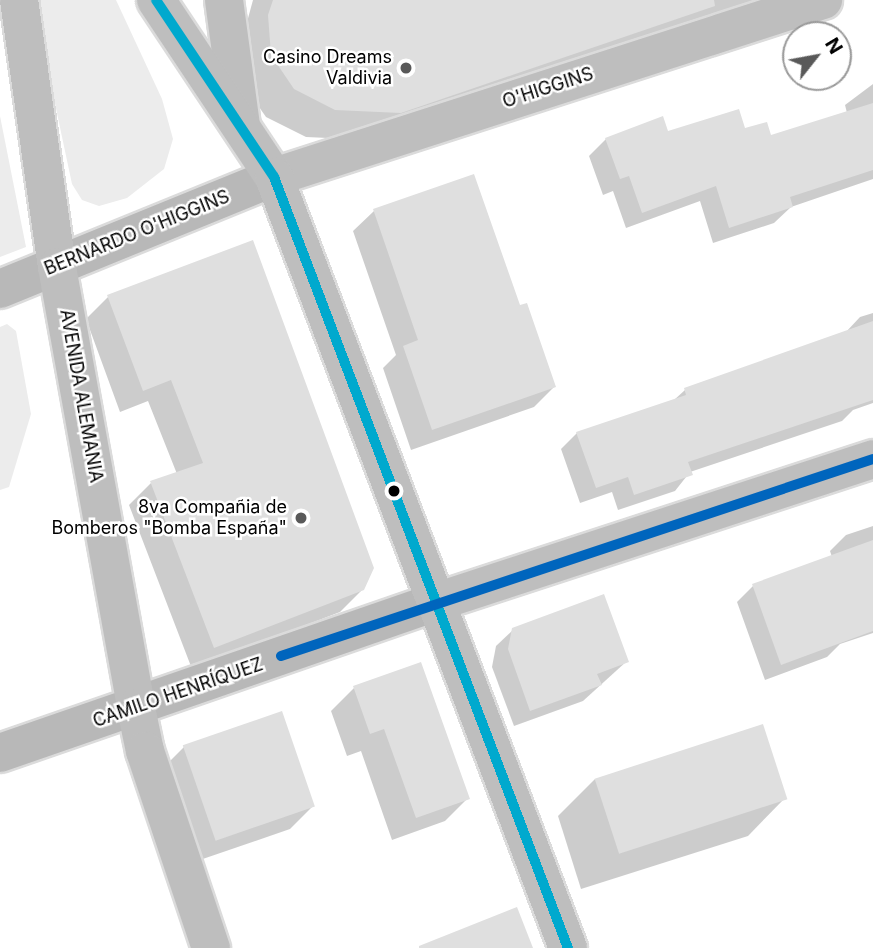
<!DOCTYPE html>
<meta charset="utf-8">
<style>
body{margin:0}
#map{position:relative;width:873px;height:948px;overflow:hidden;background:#fff;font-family:Inter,sans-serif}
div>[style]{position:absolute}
.green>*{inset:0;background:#ececec}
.shadow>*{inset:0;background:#0003}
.building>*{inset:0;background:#dfdfdf;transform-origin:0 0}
.roads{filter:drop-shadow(2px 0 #dbdbdb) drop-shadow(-2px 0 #dbdbdb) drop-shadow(0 2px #dbdbdb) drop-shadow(0 -2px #dbdbdb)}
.street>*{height:38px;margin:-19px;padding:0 19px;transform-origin:19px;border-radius:19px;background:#bebebe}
.secondary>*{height:38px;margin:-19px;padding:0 19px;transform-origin:19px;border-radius:19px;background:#b8b8b8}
.primary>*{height:38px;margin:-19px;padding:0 19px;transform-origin:19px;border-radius:19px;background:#bebebe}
.bus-1>*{height:10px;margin:-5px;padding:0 5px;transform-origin:5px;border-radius:5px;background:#00a9ce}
.bus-2>*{height:10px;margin:-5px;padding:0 5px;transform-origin:5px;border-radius:5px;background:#0065bd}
.dots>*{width:19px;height:19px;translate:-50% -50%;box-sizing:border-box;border:4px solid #fff;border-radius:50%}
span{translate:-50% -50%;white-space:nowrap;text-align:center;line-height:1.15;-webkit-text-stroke:5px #fff;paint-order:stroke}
.poi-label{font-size:18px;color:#000}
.right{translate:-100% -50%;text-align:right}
.street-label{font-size:18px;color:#000}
.north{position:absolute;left:782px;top:21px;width:70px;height:70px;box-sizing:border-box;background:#fff;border:2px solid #999;border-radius:50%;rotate:59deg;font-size:19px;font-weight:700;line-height:28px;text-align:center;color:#000}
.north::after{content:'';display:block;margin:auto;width:24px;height:32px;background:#595959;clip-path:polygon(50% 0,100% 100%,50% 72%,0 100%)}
</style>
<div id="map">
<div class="green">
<div style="clip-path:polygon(33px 0,116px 0,162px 99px,173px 139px,164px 169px,127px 198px,99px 206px,82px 200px,72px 184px)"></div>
<div style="clip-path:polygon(0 116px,26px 247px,0 257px)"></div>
<div style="clip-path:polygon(7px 324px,16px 331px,31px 414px,9px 487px,0 490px,0 327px)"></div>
</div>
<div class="shadow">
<div style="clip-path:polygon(253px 0,784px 0,372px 140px,306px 137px,266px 117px,243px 84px,241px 44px)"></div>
<div style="clip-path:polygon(873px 84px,873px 179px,791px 207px,774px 223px,713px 243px,700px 201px,626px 228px,613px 191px,603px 195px,589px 156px,606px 139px,744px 130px,770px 137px,847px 113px,845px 105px)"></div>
<div style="clip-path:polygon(473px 176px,519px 307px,554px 387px,534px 407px,411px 450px,383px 368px,396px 355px,353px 231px,374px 211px)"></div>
<div style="clip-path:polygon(108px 297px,363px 589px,340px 612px,192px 669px,129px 505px,151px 483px,177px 474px,148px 401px,120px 412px,86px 319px)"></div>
<div style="clip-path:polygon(873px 313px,873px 403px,853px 410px,842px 421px,690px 472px,675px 491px,618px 510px,612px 492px,580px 503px,561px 449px,577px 433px,674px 400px,685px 390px,845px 333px,860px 317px)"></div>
<div style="clip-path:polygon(873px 526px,873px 633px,840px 644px,827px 657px,765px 680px,737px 602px,753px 586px,832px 557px,830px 551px,846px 535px)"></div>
<div style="clip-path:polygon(513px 630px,627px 661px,583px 701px,514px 726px,492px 667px,496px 646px)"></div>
<div style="clip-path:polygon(354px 688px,468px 798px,445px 821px,392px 840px,361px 751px,347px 756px,331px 711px)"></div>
<div style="clip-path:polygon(184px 747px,313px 806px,290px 829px,194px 862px,161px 770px)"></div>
<div style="clip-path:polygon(595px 779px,785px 798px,748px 836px,581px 889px,558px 816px)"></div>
</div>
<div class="building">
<div style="clip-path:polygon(273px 0,714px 0,715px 6px,401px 113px,335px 110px,294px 89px,271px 55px,268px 15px)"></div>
<div style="clip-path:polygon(873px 103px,873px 170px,790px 197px,793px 207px,729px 228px,716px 186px,642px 213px,629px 176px,620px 179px,605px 138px,663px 116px,668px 131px,739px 109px,745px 128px,767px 122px,771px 135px)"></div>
<div style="clip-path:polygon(474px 174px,520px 305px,527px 303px,556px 387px,432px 430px,403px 346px,418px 340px,373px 209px)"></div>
<div style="clip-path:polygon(253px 240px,374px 568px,364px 590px,214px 648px,150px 481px,203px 463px,171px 380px,143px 391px,107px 295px)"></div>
<div style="clip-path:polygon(873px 321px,873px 400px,688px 462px,693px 475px,634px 495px,628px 477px,596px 488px,576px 432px,686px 395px,684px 388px)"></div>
<div style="clip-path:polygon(873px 540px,873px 631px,781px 665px,752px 584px)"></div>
<div style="clip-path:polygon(604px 594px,629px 662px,597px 674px,602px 685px,530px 711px,508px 649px,512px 628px)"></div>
<div style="clip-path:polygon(421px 662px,470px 799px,416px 818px,384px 729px,370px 734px,353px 686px)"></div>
<div style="left:282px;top:711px;width:101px;height:105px;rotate:71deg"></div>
<div style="left:763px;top:724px;width:79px;height:177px;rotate:72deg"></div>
<div style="clip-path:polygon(517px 907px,533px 948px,419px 948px,419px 946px)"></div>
</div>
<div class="roads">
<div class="street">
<div style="left:224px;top:0;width:126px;rotate:82.3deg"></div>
<div style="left:274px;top:177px;width:577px;rotate:-17.87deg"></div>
<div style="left:433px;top:603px;width:463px;rotate:-18.1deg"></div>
</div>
<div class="secondary">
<div style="left:0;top:289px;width:296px;rotate:-22.2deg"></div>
<div style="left:0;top:753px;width:458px;rotate:-19.1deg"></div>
</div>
<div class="primary">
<div style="left:19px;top:0;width:270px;rotate:81.9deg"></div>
<div style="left:57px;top:267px;width:448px;rotate:79.8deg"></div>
<div style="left:136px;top:708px;width:44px;rotate:78.2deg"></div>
<div style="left:145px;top:751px;width:208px;rotate:71.5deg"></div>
<div style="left:156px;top:0;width:213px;rotate:56.3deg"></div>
<div style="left:274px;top:177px;width:825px;rotate:69.13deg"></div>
</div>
</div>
<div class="bus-1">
<div style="left:156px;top:0;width:213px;rotate:56.3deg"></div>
<div style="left:274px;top:177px;width:825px;rotate:69.13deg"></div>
</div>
<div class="bus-2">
<div style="left:281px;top:656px;width:624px;rotate:-18.41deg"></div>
</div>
<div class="dots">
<div style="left:406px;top:68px;background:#595959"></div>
<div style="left:394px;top:491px;background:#000"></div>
<div style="left:301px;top:518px;background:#595959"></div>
</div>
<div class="poi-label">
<span class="right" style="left:392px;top:68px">Casino Dreams<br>Valdivia</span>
<span class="right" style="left:287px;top:518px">8va Compañia de<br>Bomberos "Bomba España"</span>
</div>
<div class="street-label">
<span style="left:548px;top:88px;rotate:-18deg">O'HIGGINS</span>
<span style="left:137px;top:233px;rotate:-22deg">BERNARDO O'HIGGINS</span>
<span style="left:81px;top:396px;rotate:80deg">AVENIDA ALEMANIA</span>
<span style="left:178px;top:693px;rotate:-19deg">CAMILO HENRÍQUEZ</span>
</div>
<div class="north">N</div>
</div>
